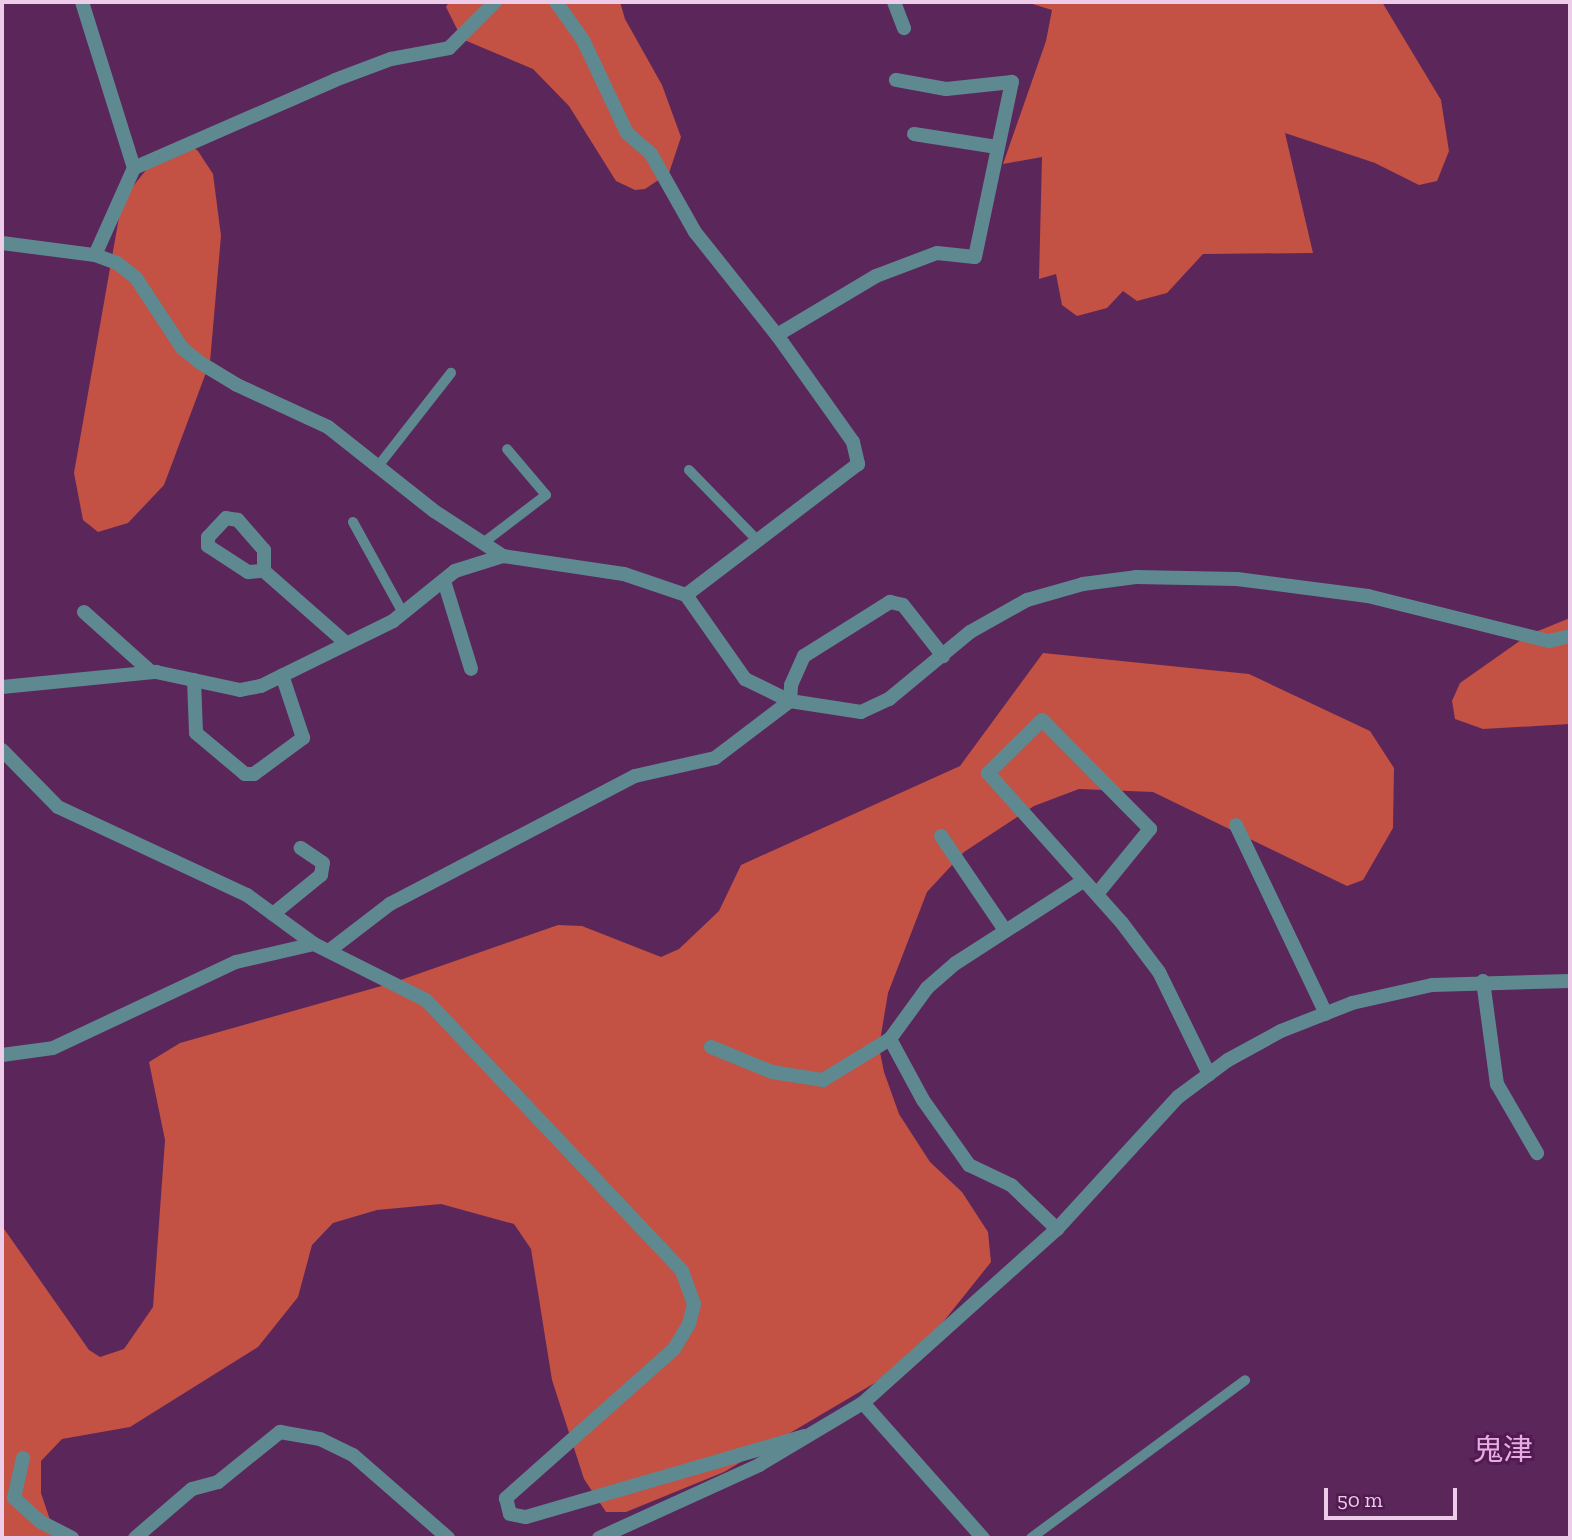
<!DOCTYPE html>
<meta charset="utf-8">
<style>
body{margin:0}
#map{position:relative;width:1572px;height:1540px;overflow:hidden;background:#5b2659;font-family:"Zilla Slab","Noto Sans JP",serif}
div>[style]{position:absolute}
.forest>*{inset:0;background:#c35144}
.service>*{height:10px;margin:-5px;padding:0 5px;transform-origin:5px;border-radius:5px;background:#5f8990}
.minor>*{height:14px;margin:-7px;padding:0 7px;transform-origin:7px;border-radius:7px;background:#5f8990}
.tertiary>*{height:14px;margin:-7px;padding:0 7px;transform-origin:7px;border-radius:7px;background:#5f8990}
span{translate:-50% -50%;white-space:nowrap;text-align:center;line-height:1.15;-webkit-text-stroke:6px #501b4e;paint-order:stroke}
.quarter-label{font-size:30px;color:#eaabe5}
.frame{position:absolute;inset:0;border:4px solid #eccce9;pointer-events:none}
.scale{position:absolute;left:1324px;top:1488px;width:133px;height:32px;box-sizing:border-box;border:4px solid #eccce9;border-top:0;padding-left:9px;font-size:21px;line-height:24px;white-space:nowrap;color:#eccce9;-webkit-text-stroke:5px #501b4e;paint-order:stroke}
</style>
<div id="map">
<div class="forest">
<div style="clip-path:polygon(449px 2px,620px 2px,625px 19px,662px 85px,681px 137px,669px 173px,645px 189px,635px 190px,616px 181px,569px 106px,533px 69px,462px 39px,446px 7px)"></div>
<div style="clip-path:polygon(1026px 2px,1382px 2px,1441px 100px,1449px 151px,1437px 181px,1419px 185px,1375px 163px,1285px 133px,1313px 253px,1203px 254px,1167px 293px,1137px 301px,1123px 291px,1107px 308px,1077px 316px,1062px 305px,1056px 274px,1039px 279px,1042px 157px,1003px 164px,1046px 41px,1052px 10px)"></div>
<div style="clip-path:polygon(183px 139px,198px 151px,213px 174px,221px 236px,210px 362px,164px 485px,128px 523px,98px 532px,83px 520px,74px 473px,122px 200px,150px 165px)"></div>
<div style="clip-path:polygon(1570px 618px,1570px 724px,1483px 729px,1455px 719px,1452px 701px,1460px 683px,1528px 635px)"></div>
<div style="clip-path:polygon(1043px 653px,1249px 674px,1370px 731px,1394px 768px,1393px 828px,1363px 880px,1347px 886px,1153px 792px,1079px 789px,1034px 806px,964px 852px,927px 892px,888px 993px,879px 1047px,884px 1072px,899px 1114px,930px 1162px,962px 1192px,988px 1232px,991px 1262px,912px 1361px,724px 1472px,626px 1512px,606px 1512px,584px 1479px,552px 1380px,531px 1249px,514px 1224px,441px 1204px,377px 1210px,333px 1223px,312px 1245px,298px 1297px,258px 1347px,130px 1427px,62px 1439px,41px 1461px,41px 1493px,56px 1538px,2px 1538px,2px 1226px,89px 1350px,100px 1357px,124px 1349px,153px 1307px,165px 1140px,149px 1062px,180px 1043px,392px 983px,558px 925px,582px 926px,661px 957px,679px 949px,719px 911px,741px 865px,960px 766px)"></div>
</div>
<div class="service">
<div style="left:379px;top:465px;width:117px;rotate:-52deg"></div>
<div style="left:689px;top:470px;width:99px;rotate:45.8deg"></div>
<div style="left:353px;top:522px;width:104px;rotate:61.2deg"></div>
<div style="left:483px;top:543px;width:79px;rotate:-37.3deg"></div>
<div style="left:546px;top:495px;width:60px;rotate:-130.3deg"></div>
<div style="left:1031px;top:1538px;width:266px;rotate:-36.4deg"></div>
</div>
<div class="minor">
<div style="left:82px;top:2px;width:174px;rotate:72.6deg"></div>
<div style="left:556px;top:2px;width:47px;rotate:54.6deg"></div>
<div style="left:583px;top:40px;width:103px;rotate:64.7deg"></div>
<div style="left:627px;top:133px;width:32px;rotate:41deg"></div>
<div style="left:651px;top:154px;width:90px;rotate:60.6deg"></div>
<div style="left:695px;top:232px;width:132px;rotate:51.5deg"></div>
<div style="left:777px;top:335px;width:131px;rotate:54.6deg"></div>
<div style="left:853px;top:442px;width:23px;rotate:77deg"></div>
<div style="left:858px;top:464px;width:216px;rotate:142.7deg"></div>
<div style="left:894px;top:2px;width:28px;rotate:69deg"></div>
<div style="left:914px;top:134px;width:84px;rotate:8.9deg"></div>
<div style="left:2px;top:243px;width:94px;rotate:7.4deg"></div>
<div style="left:95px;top:255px;width:23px;rotate:20deg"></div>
<div style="left:117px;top:263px;width:24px;rotate:38deg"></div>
<div style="left:136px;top:278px;width:84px;rotate:56.7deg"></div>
<div style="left:182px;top:348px;width:22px;rotate:39deg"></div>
<div style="left:199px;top:362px;width:44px;rotate:31.2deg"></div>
<div style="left:237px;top:385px;width:100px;rotate:24.8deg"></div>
<div style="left:328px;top:427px;width:135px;rotate:38.4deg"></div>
<div style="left:434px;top:511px;width:82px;rotate:33.1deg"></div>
<div style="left:95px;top:255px;width:95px;rotate:-65.9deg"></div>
<div style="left:134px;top:168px;width:219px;rotate:-23.6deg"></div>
<div style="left:335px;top:80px;width:60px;rotate:-20.6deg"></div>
<div style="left:391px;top:59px;width:59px;rotate:-10.7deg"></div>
<div style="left:449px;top:48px;width:65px;rotate:-45deg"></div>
<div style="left:777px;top:335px;width:115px;rotate:-30.8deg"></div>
<div style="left:876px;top:276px;width:65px;rotate:-20.7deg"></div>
<div style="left:937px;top:253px;width:38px;rotate:6deg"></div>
<div style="left:975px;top:257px;width:179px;rotate:-78.1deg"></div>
<div style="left:1012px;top:82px;width:66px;rotate:173.9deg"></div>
<div style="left:946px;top:89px;width:51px;rotate:-169.8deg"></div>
<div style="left:264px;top:571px;width:21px;rotate:-90deg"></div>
<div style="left:264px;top:550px;width:40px;rotate:-131deg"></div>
<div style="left:238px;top:520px;width:12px;rotate:-171deg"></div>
<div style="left:226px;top:518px;width:26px;rotate:133deg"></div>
<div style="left:208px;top:537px;width:9px;rotate:90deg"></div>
<div style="left:208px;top:546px;width:48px;rotate:33deg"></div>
<div style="left:248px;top:572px;width:16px;rotate:-4deg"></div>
<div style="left:264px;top:571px;width:109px;rotate:41.3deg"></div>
<div style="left:444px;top:581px;width:92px;rotate:72.9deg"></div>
<div style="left:84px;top:612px;width:90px;rotate:41.8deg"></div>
<div style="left:194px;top:680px;width:53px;rotate:87.8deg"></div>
<div style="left:196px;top:733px;width:64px;rotate:39.9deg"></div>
<div style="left:245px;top:774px;width:9px"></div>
<div style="left:254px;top:774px;width:61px;rotate:-36.3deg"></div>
<div style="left:303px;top:738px;width:66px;rotate:-108.4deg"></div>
<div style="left:2px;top:687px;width:155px;rotate:-5.6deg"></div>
<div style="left:156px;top:672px;width:86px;rotate:12.1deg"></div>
<div style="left:240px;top:690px;width:21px;rotate:-11deg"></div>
<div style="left:261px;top:686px;width:147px;rotate:-26.2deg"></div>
<div style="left:393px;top:621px;width:80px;rotate:-38.9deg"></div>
<div style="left:455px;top:571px;width:50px;rotate:-17.4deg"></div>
<div style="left:503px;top:556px;width:122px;rotate:8.5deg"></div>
<div style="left:624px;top:574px;width:65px;rotate:18.7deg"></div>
<div style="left:686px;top:595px;width:103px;rotate:54.9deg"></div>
<div style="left:745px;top:679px;width:50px;rotate:26.1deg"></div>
<div style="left:790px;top:701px;width:72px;rotate:8.8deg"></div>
<div style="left:861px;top:712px;width:31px;rotate:-25deg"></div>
<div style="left:889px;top:699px;width:105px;rotate:-39.6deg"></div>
<div style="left:970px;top:632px;width:65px;rotate:-29.3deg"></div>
<div style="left:1027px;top:600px;width:58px;rotate:-15.9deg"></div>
<div style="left:1083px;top:584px;width:53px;rotate:-7.5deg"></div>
<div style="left:1136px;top:577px;width:101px;rotate:1.1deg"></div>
<div style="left:1237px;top:579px;width:132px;rotate:7.4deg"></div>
<div style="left:1368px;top:596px;width:187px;rotate:14deg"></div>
<div style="left:1549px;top:641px;width:22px;rotate:-13deg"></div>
<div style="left:2px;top:750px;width:80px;rotate:45.5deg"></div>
<div style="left:58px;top:807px;width:208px;rotate:25deg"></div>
<div style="left:247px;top:895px;width:83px;rotate:36.2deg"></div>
<div style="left:314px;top:944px;width:125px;rotate:26.6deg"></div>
<div style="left:426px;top:1000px;width:373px;rotate:46.6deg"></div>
<div style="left:682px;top:1271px;width:35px;rotate:70deg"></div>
<div style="left:694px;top:1304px;width:21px;rotate:104deg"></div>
<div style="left:689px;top:1324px;width:29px;rotate:121deg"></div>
<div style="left:674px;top:1349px;width:225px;rotate:138.4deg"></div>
<div style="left:506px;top:1498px;width:16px;rotate:76deg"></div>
<div style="left:510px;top:1514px;width:16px;rotate:11deg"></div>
<div style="left:526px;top:1517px;width:290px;rotate:-16.2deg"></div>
<div style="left:1236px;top:825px;width:209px;rotate:64.5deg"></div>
<div style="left:941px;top:836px;width:114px;rotate:55.8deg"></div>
<div style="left:1097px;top:894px;width:84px;rotate:-50.8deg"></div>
<div style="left:1150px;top:829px;width:153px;rotate:-134.7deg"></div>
<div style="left:1042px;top:720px;width:76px;rotate:135.5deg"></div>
<div style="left:988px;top:773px;width:201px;rotate:48.2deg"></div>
<div style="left:1122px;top:923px;width:61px;rotate:52.9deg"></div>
<div style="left:1159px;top:972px;width:114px;rotate:63.9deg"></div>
<div style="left:273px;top:914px;width:62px;rotate:-39.1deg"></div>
<div style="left:321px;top:875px;width:12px;rotate:-81deg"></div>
<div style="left:323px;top:863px;width:27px;rotate:-146deg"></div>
<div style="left:330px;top:950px;width:76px;rotate:-37.5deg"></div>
<div style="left:390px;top:904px;width:276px;rotate:-27.6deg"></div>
<div style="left:635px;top:776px;width:82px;rotate:-12.7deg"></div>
<div style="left:715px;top:758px;width:94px;rotate:-37.2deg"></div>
<div style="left:790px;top:701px;width:16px;rotate:-86deg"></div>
<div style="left:791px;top:685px;width:32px;rotate:-66deg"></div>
<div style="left:804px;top:656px;width:102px;rotate:-32.1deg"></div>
<div style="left:890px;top:602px;width:13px;rotate:13deg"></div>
<div style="left:903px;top:605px;width:65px;rotate:51.9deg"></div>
<div style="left:1483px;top:981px;width:104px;rotate:82.3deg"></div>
<div style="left:1497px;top:1084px;width:80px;rotate:59.9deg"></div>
<div style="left:890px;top:1039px;width:69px;rotate:61.6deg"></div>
<div style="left:923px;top:1100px;width:80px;rotate:54.7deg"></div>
<div style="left:969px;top:1165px;width:47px;rotate:25.5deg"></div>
<div style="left:1011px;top:1185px;width:64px;rotate:43.7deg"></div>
<div style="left:711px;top:1047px;width:66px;rotate:22.3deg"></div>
<div style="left:772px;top:1072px;width:52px;rotate:8.9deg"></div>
<div style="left:823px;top:1080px;width:79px;rotate:-31.5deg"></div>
<div style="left:890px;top:1039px;width:63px;rotate:-54deg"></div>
<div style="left:927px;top:988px;width:38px;rotate:-41deg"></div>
<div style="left:956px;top:963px;width:151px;rotate:-32.8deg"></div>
<div style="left:2px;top:1055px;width:51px;rotate:-7.8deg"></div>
<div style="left:53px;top:1048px;width:202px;rotate:-25.2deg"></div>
<div style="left:236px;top:962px;width:80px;rotate:-13deg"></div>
<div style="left:863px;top:1403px;width:181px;rotate:48.4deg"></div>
<div style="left:23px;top:1458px;width:41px;rotate:102.7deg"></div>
<div style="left:14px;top:1498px;width:36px;rotate:42deg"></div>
<div style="left:41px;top:1522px;width:35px;rotate:27deg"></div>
<div style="left:135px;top:1538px;width:75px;rotate:-40.7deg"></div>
<div style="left:192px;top:1489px;width:27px;rotate:-15deg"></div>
<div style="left:218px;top:1482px;width:80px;rotate:-38.9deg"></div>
<div style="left:280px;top:1432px;width:41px;rotate:9.9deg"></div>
<div style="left:320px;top:1439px;width:37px;rotate:26deg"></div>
<div style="left:353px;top:1455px;width:126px;rotate:41.1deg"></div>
</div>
<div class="tertiary">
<div style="left:599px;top:1538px;width:176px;rotate:-24.5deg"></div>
<div style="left:759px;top:1465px;width:121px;rotate:-30.8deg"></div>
<div style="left:863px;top:1403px;width:261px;rotate:-41.9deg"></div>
<div style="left:1057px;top:1229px;width:179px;rotate:-47.5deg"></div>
<div style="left:1178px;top:1097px;width:62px;rotate:-36.5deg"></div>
<div style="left:1228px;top:1060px;width:60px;rotate:-28.7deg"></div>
<div style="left:1281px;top:1031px;width:76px;rotate:-21.5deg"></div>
<div style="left:1352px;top:1003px;width:82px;rotate:-12.7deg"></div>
<div style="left:1432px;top:985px;width:138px;rotate:-1.7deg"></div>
</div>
<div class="quarter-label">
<span style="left:1503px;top:1450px">鬼津</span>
</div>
<div class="frame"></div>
<div class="scale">50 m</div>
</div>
